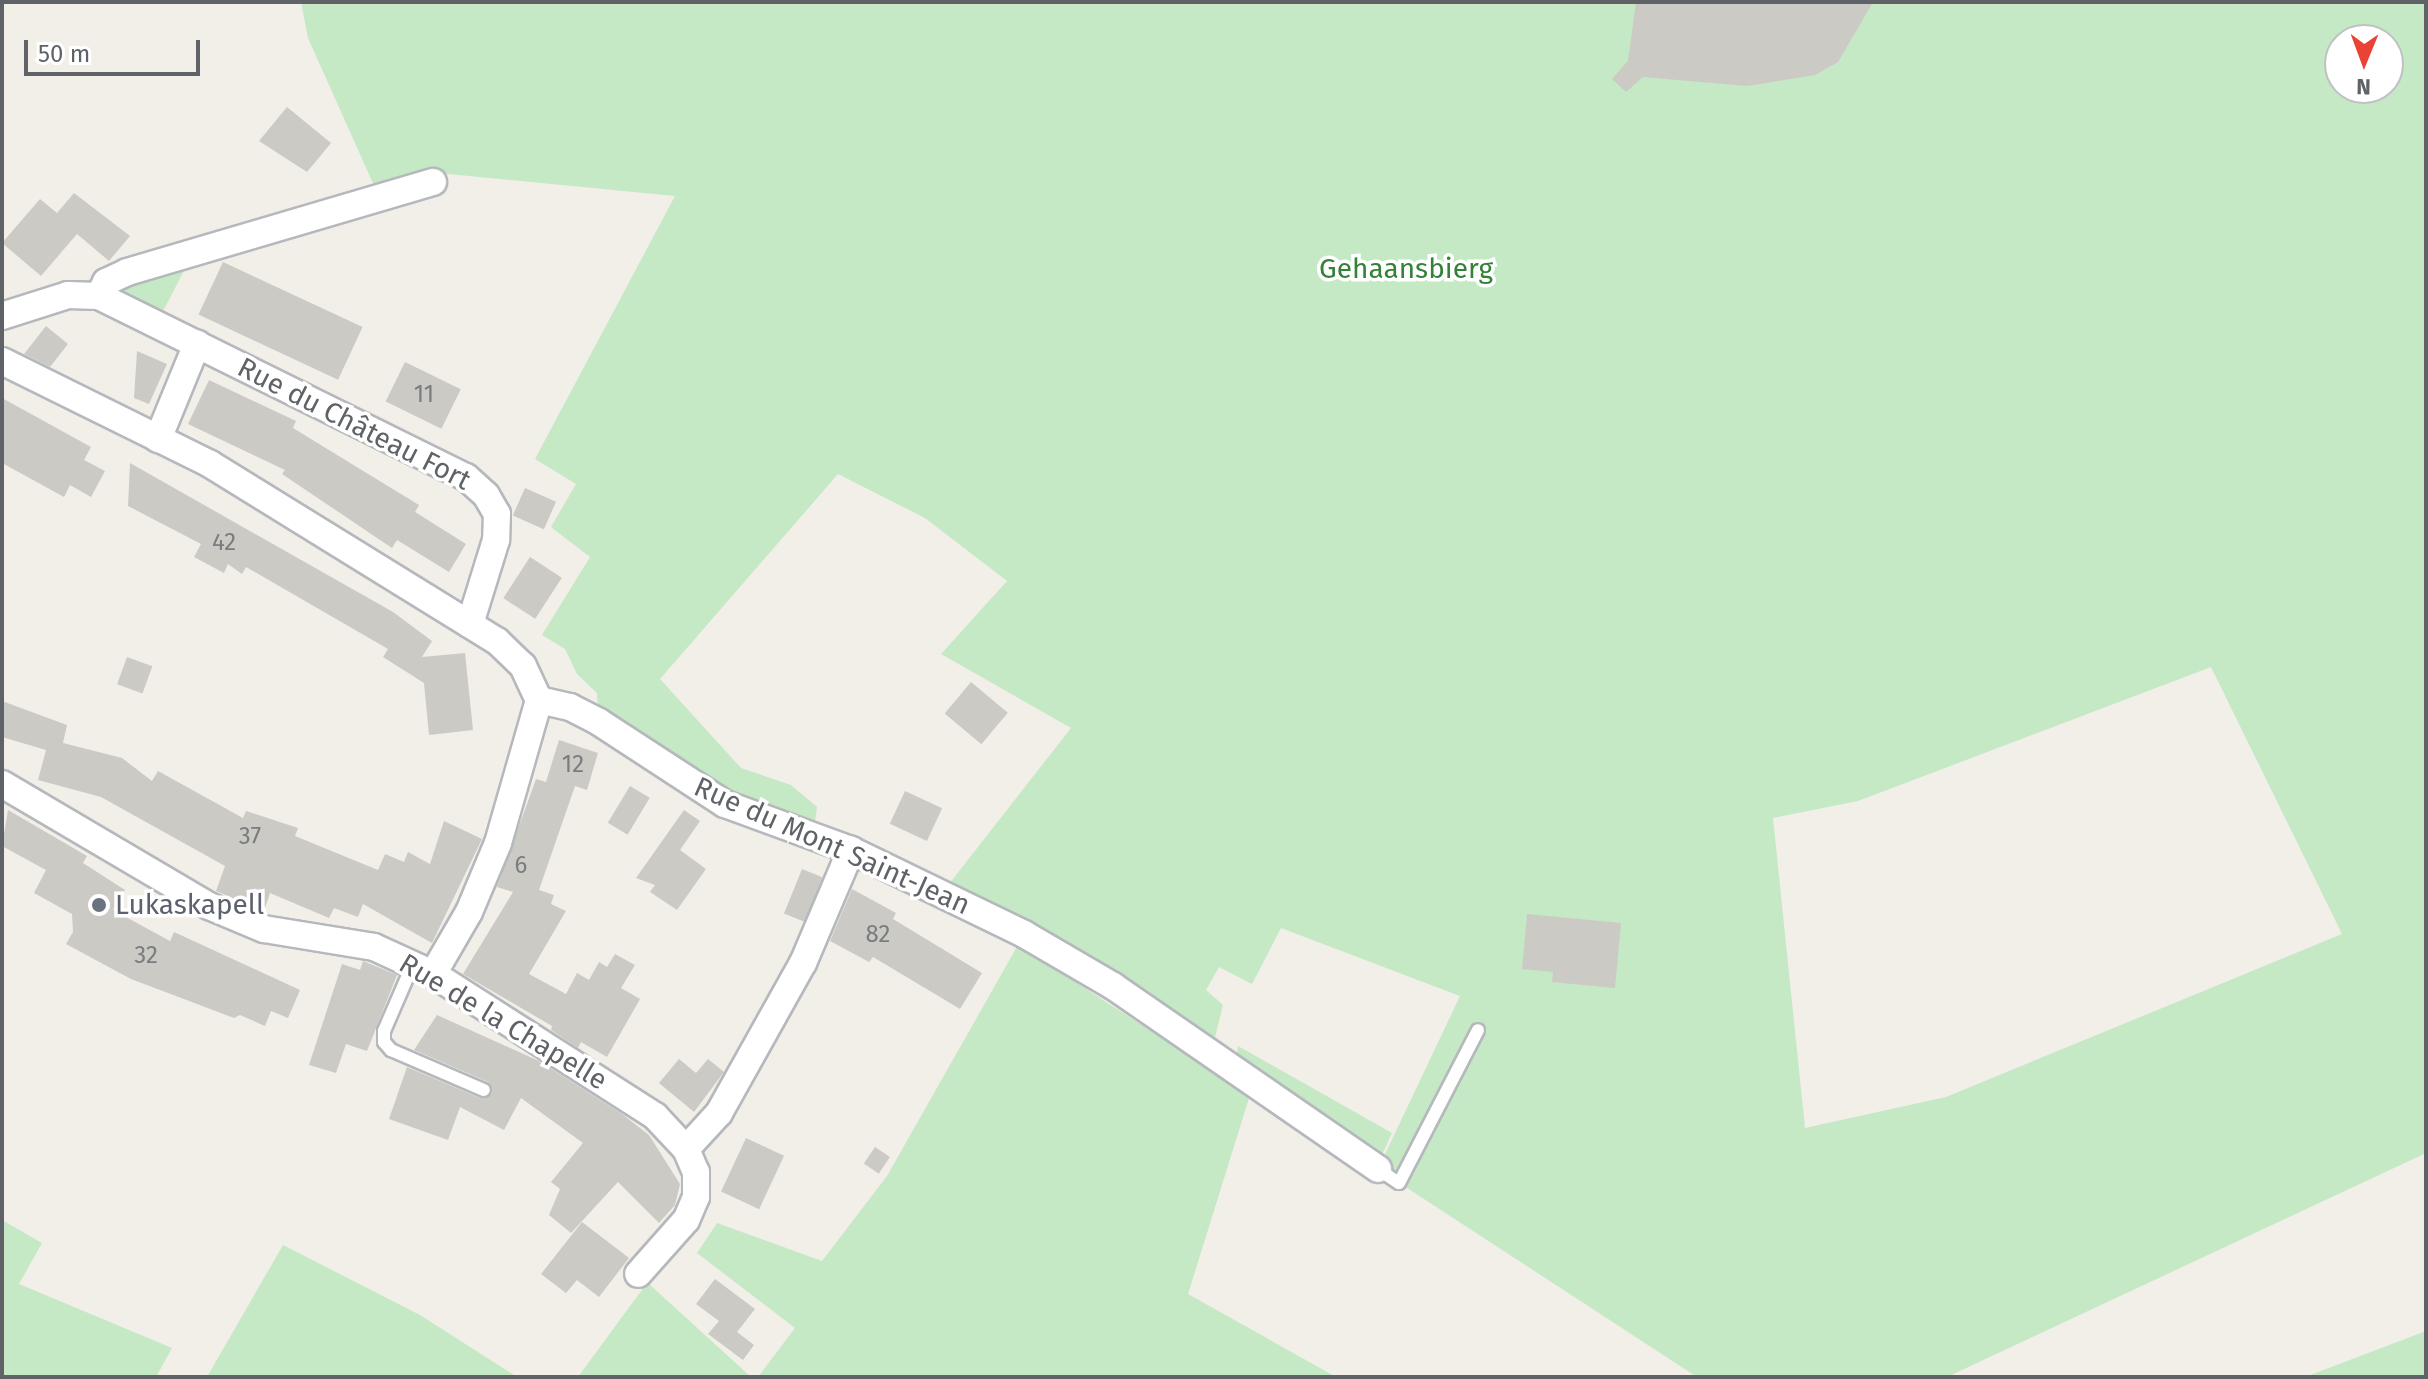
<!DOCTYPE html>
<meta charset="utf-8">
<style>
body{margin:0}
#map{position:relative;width:2428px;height:1379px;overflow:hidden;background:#f1efe8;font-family:"Fira Sans",sans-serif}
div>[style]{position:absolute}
.green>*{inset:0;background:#c5e8c5}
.building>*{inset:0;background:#cccac5;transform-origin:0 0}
.roads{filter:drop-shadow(2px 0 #b5b8bc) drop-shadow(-2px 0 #b5b8bc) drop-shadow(0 2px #b5b8bc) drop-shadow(0 -2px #b5b8bc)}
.lane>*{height:12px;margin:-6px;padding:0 6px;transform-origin:6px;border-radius:6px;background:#fff}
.street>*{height:26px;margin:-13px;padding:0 13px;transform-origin:13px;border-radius:13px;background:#fff}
.dots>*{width:22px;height:22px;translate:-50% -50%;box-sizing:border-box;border:4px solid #fff;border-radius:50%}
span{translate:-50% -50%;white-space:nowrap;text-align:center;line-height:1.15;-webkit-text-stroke:7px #fff;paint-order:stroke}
.number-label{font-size:24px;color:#7a7d7f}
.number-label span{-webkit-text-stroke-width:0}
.park-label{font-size:28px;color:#348238}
.street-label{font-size:28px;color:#5f6368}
.worship-label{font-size:28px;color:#5b616d}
.left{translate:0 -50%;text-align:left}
.frame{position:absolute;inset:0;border:4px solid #5f6368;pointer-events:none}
.north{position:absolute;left:2324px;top:24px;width:80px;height:80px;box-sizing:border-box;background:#fff;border:2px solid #bfc1c3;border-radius:50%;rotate:181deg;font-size:22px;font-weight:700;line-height:32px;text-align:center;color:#5f6368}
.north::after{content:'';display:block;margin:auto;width:28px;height:36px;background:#ea4335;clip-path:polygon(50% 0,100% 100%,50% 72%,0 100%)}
.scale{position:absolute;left:24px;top:40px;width:176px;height:36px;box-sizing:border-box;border:4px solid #5f6368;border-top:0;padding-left:10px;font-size:24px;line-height:28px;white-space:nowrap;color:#5f6368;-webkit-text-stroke:6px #fff;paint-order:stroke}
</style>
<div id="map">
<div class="green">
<div style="clip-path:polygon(evenodd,301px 2px,2426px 2px,2426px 1153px,1947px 1377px,1697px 1377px,1378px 1169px,1460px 996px,1281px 928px,1252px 984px,1219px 967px,1206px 990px,1223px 1005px,1211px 1053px,942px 893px,1071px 728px,941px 654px,1007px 581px,925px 518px,838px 474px,660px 679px,741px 768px,791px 785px,817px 807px,813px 836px,599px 722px,597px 693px,577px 674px,565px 649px,542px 635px,590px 557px,551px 527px,576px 484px,535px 459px,675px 196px,439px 173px,376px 190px,308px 38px,301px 2px,2340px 40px,2388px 40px,2388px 88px,2340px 88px,2340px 40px,301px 2px,2211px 667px,2342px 934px,1946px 1097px,1805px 1128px,1773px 818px,1858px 801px,2211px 667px)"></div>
<div style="clip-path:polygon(188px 263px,160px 317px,121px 294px,124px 282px)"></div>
<div style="clip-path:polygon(1018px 945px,1250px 1095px,1188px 1294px,1336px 1377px,758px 1377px,795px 1328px,697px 1253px,717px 1223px,822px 1261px,887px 1176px)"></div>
<div style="clip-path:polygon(1238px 1046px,1392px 1133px,1380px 1159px,1235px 1065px)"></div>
<div style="clip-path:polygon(2px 1220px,42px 1243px,19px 1284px,172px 1348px,156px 1377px,2px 1377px)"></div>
<div style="clip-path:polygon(283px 1245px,420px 1315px,517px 1377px,207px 1377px)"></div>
<div style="clip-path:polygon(647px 1283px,648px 1283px,751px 1377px,578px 1377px)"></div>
<div style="clip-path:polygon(2426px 1331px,2426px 1377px,2305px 1377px,2342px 1363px)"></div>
</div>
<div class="building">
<div style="clip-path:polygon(1636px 2px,1873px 2px,1838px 62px,1815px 75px,1747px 86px,1643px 77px,1626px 92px,1612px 79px,1628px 61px)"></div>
<div style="clip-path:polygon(287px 107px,331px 143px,307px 172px,259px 141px)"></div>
<div style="clip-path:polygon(74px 193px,130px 236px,109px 261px,77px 234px,41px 276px,2px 243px,40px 199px,57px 213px)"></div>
<div style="left:223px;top:262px;width:154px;height:58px;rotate:25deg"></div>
<div style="clip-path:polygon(46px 326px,68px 344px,50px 367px,24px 354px)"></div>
<div style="clip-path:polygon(137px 351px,167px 364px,149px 404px,134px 398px)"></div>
<div style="left:405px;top:362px;width:62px;height:44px;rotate:26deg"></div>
<div style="clip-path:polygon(209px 380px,296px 421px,293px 428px,419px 505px,415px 512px,466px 544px,449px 572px,397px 540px,392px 548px,282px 474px,285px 470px,188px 424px)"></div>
<div style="clip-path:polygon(2px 398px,91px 447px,84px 460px,105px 471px,91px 497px,70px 485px,64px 497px,2px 463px)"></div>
<div style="clip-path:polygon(130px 463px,393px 612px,432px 641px,422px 657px,465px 653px,473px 730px,429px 735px,424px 683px,383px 657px,388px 649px,246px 567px,242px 574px,228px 564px,224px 573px,194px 557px,201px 544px,128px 506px)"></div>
<div style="left:525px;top:488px;width:34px;height:30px;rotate:24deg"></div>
<div style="left:530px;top:557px;width:38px;height:49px;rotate:33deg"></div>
<div style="left:127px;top:657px;width:27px;height:29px;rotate:20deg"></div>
<div style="left:971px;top:682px;width:48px;height:41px;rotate:40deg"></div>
<div style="clip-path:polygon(2px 701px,67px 725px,63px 743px,122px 758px,152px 781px,158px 771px,243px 818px,246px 811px,298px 828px,295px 836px,378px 870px,385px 854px,404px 862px,408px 852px,430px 864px,444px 821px,482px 839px,432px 943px,363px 904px,358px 917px,334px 908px,329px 918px,270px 893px,264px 911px,216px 891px,225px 866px,101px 797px,38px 780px,46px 750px,2px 737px)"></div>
<div style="clip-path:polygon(559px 740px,598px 753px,587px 790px,575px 786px,539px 890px,554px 895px,551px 904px,566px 911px,529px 974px,566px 994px,577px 973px,589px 980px,599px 962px,607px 967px,615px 954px,635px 965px,621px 988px,640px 999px,607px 1057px,581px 1042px,578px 1048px,551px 1030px,552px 1026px,463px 974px,513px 892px,497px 887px,536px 779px,546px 782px)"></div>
<div style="left:630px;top:786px;width:23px;height:43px;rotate:31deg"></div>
<div style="left:905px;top:791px;width:41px;height:36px;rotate:25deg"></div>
<div style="clip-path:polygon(8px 810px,87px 856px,83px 863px,125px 890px,113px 910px,170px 941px,174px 932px,300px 990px,288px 1018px,271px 1011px,265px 1026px,240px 1015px,234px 1018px,131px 979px,66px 944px,73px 932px,72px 914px,34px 893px,46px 870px,2px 846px)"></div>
<div style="clip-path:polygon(684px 810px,700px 821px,680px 850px,706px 869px,677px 910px,650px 892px,655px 885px,636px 878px)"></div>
<div style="left:802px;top:869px;width:22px;height:48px;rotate:22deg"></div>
<div style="clip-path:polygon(852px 889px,896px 913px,893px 919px,982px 973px,960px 1009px,873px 957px,869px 962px,830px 941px)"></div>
<div style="clip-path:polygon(1527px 914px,1621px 923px,1615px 988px,1552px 982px,1553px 972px,1522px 969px)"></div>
<div style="clip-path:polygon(363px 961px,397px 975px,367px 1051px,346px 1044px,336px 1073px,309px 1065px,342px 964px,360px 970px)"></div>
<div style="clip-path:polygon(437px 1015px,539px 1061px,622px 1114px,649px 1135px,680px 1184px,675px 1205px,659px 1223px,618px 1182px,571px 1233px,549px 1215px,560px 1189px,551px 1182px,583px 1143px,521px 1098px,504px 1130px,460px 1107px,448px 1140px,389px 1119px,407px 1067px,480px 1098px,492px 1094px,488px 1082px,414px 1050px)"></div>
<div style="clip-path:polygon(679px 1059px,696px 1073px,708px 1059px,724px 1072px,694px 1112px,659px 1083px)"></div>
<div style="left:746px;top:1138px;width:42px;height:59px;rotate:25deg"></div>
<div style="left:875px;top:1147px;width:18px;height:20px;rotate:34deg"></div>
<div style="clip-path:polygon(582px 1222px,629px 1258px,599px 1297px,577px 1280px,566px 1293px,541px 1274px)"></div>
<div style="clip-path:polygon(715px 1279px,755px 1309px,737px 1332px,754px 1345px,743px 1360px,708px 1334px,719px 1321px,696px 1304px)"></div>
</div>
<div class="roads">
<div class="lane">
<div style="left:413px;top:964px;width:73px;rotate:113.4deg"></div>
<div style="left:384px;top:1031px;width:11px;rotate:90deg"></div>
<div style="left:384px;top:1042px;width:11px;rotate:49deg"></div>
<div style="left:391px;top:1050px;width:101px;rotate:23.3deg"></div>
<div style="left:1378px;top:1169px;width:25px;rotate:34deg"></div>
<div style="left:1399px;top:1183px;width:172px;rotate:-62.7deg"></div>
</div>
<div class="street">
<div style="left:99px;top:296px;width:409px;rotate:26.3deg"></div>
<div style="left:466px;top:477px;width:27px;rotate:42deg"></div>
<div style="left:486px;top:495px;width:22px;rotate:60deg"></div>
<div style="left:497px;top:514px;width:26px;rotate:92deg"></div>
<div style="left:496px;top:540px;width:88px;rotate:107.2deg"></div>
<div style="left:2px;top:316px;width:69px;rotate:-17.7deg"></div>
<div style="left:68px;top:295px;width:31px;rotate:2deg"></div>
<div style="left:99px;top:296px;width:16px;rotate:-63deg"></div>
<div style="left:106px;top:282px;width:23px;rotate:-25deg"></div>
<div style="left:127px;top:272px;width:319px;rotate:-16.4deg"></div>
<div style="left:2px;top:361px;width:232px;rotate:26.3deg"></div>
<div style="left:210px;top:464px;width:337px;rotate:31.7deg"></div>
<div style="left:497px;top:641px;width:36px;rotate:44deg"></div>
<div style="left:523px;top:666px;width:38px;rotate:65deg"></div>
<div style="left:158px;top:439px;width:103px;rotate:-67.7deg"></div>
<div style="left:539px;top:700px;width:32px;rotate:13deg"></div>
<div style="left:570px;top:707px;width:33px;rotate:27deg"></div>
<div style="left:599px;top:722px;width:150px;rotate:33.1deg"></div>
<div style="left:725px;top:804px;width:134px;rotate:20.1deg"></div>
<div style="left:851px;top:850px;width:192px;rotate:25.9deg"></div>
<div style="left:1024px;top:934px;width:103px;rotate:30.3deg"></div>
<div style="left:1113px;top:986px;width:322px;rotate:34.6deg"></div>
<div style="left:2px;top:784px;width:240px;rotate:30.5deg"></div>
<div style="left:209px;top:906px;width:60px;rotate:22.7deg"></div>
<div style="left:264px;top:929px;width:111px;rotate:9.3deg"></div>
<div style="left:374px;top:947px;width:65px;rotate:24.6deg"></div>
<div style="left:433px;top:974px;width:264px;rotate:32.6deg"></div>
<div style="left:655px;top:1116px;width:45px;rotate:46.8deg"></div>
<div style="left:686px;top:1149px;width:25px;rotate:67deg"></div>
<div style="left:696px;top:1172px;width:25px;rotate:90deg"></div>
<div style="left:696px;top:1197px;width:25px;rotate:113deg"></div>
<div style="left:686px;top:1220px;width:72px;rotate:131.6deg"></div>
<div style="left:433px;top:974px;width:72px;rotate:-59.9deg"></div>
<div style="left:469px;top:912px;width:75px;rotate:-67.2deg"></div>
<div style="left:498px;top:843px;width:149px;rotate:-74deg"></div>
<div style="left:686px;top:1149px;width:49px;rotate:-47.5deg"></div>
<div style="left:719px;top:1113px;width:172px;rotate:-60.8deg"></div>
<div style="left:803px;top:963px;width:123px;rotate:-67deg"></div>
</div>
</div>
<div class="dots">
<div style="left:99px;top:905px;background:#6b7280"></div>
</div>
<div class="number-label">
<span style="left:424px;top:395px">11</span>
<span style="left:224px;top:543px">42</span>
<span style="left:573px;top:765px">12</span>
<span style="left:250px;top:837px">37</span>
<span style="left:521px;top:866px">6</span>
<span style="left:878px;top:935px">82</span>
<span style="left:146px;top:956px">32</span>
</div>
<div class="park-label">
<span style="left:1406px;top:269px">Gehaansbierg</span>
</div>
<div class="street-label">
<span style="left:354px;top:424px;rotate:27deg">Rue du Château Fort</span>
<span style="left:832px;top:846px;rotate:24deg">Rue du Mont Saint-Jean</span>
<span style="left:503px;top:1022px;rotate:31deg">Rue de la Chapelle</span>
</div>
<div class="worship-label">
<span class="left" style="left:115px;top:905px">Lukaskapell</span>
</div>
<div class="frame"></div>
<div class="north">N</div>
<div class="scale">50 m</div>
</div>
